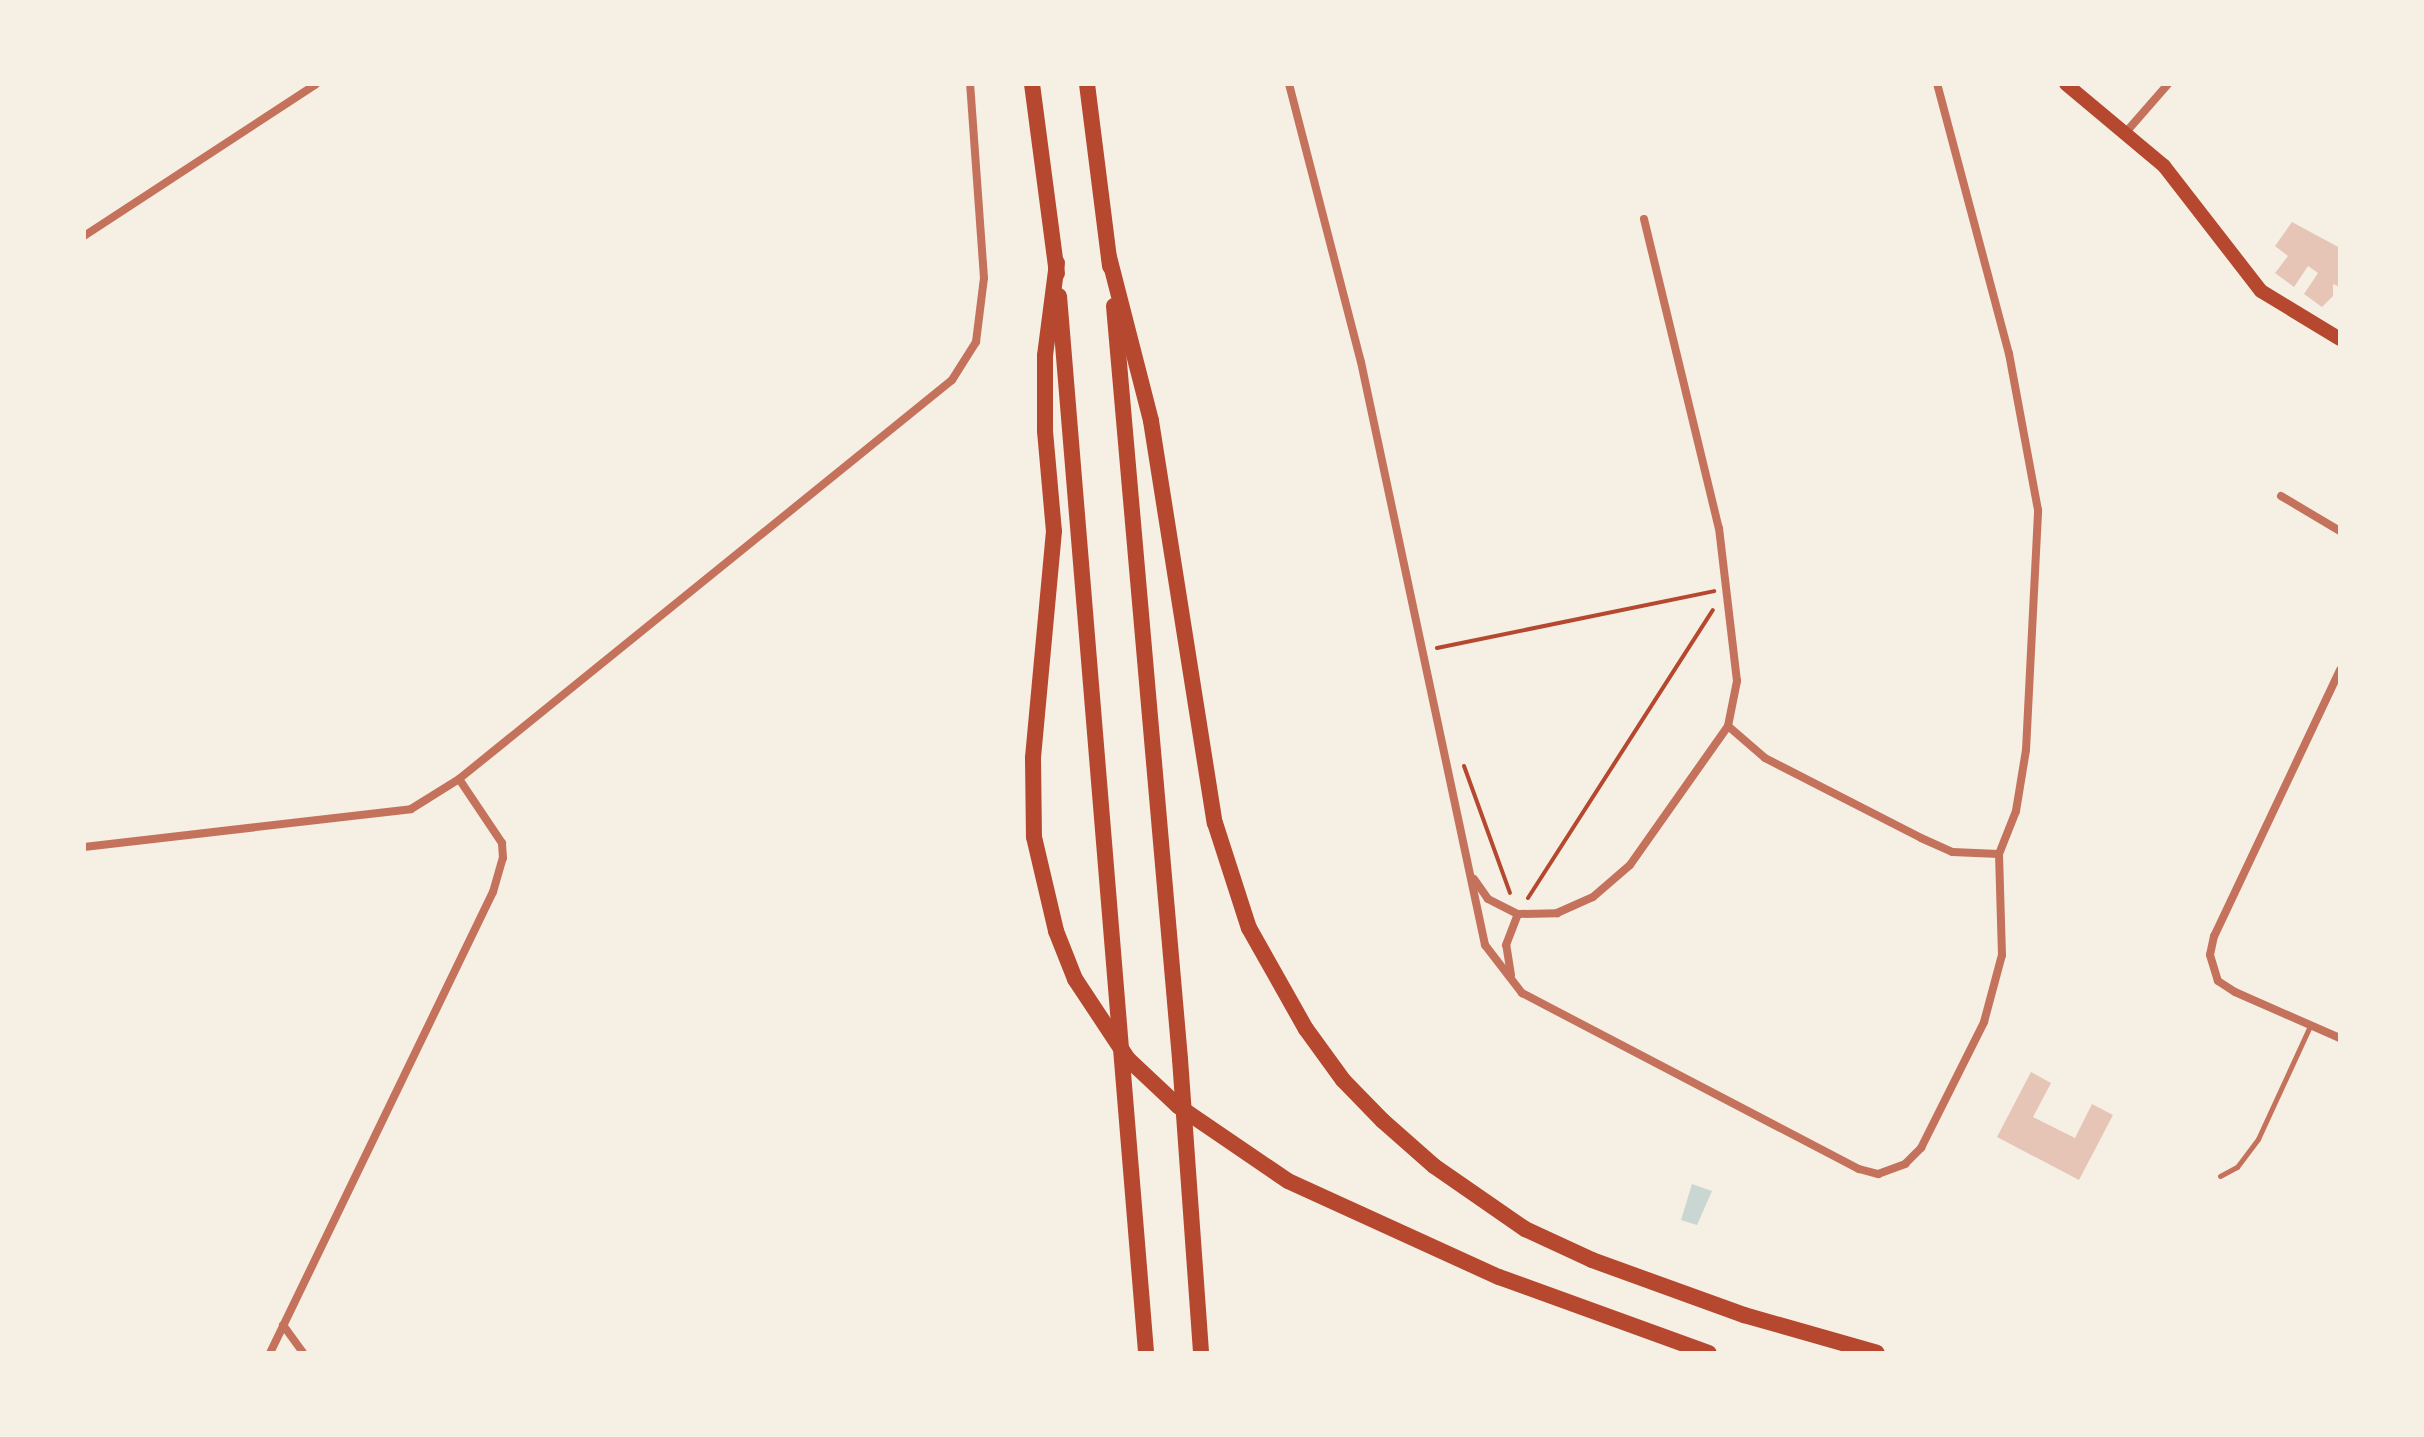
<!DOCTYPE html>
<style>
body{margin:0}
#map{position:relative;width:2424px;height:1437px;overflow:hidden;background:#f6efe4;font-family:Signika,sans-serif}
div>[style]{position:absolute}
.water>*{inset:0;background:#c9d6d2}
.building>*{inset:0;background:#e6c5b7}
.path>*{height:4px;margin:-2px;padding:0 2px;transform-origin:2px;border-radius:2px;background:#b5482f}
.service>*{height:5px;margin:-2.5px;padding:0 2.5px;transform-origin:2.5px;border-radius:2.5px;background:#c5725c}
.minor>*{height:8px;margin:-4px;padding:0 4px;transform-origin:4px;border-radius:4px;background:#c5725c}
.secondary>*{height:14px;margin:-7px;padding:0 7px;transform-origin:7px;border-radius:7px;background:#b5482f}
.trunk>*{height:16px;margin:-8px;padding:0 8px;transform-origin:8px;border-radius:8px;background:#b5482f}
span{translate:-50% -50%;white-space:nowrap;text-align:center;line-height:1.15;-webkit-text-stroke:6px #f6efe4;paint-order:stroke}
.frame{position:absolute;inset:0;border:86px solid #f6efe4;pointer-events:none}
</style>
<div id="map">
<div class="water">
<div style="clip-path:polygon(1692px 1184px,1712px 1191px,1697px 1225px,1681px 1220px)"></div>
</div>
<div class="building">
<div style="clip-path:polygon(2292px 222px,2340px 248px,2340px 287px,2333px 284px,2333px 296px,2322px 307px,2304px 294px,2318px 273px,2308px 266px,2294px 287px,2275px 273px,2288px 256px,2275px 246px)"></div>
<div style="clip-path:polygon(2031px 1072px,2051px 1083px,2033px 1117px,2075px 1138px,2092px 1104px,2113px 1115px,2079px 1180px,1997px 1137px)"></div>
</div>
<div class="path">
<div style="left:1437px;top:648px;width:283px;rotate:-11.6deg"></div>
<div style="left:1464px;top:766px;width:135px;rotate:70.1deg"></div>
<div style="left:1528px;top:898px;width:342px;rotate:-57.3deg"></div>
</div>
<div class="service">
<div style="left:2220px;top:1176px;width:19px;rotate:-28deg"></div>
<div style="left:2237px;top:1167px;width:35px;rotate:-53deg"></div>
<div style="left:2258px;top:1139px;width:124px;rotate:-65.3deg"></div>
</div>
<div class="minor">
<div style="left:1289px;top:84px;width:287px;rotate:75.5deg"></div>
<div style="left:1361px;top:362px;width:596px;rotate:77.99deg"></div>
<div style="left:1485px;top:945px;width:61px;rotate:52.4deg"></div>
<div style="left:1522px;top:993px;width:380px;rotate:27.6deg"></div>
<div style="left:1859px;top:1169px;width:20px;rotate:15deg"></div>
<div style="left:1878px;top:1174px;width:29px;rotate:-20deg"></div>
<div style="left:1905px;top:1164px;width:23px;rotate:-45deg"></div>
<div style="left:1921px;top:1148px;width:141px;rotate:-63.4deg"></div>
<div style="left:1984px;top:1022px;width:69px;rotate:-75deg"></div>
<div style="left:2002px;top:955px;width:101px;rotate:-91.7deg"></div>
<div style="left:1999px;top:854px;width:46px;rotate:-68.4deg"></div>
<div style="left:2016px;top:811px;width:62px;rotate:-80.7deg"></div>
<div style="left:2026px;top:750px;width:240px;rotate:-87.1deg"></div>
<div style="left:2038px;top:510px;width:159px;rotate:-100.5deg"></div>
<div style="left:2009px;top:354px;width:279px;rotate:-104.9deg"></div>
<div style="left:2127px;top:131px;width:62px;rotate:-48.9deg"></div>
<div style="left:1644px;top:219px;width:318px;rotate:76.4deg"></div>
<div style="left:1719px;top:528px;width:154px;rotate:83.3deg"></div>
<div style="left:1737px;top:681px;width:46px;rotate:101.3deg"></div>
<div style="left:1728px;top:726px;width:49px;rotate:40.9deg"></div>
<div style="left:1765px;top:758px;width:175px;rotate:27.1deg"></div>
<div style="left:1921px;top:838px;width:34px;rotate:24deg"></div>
<div style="left:1952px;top:852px;width:47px;rotate:2.4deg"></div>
<div style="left:84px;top:236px;width:277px;rotate:-33.2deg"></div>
<div style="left:2281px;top:496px;width:69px;rotate:30.7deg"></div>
<div style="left:2340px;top:670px;width:294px;rotate:115.3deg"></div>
<div style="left:2214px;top:936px;width:19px;rotate:102deg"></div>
<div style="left:2210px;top:955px;width:27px;rotate:73deg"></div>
<div style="left:2218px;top:981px;width:20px;rotate:33deg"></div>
<div style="left:2235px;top:992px;width:115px;rotate:23.7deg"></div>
<div style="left:84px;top:847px;width:329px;rotate:-6.6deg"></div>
<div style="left:411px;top:809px;width:57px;rotate:-32deg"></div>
<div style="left:459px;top:779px;width:634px;rotate:-38.98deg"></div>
<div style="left:952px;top:380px;width:45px;rotate:-57.7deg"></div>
<div style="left:976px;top:342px;width:64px;rotate:-82.9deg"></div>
<div style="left:984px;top:278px;width:195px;rotate:-94.1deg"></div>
<div style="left:1474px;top:879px;width:24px;rotate:55deg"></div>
<div style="left:1488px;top:899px;width:34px;rotate:27deg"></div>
<div style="left:1518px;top:914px;width:39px;rotate:-1deg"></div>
<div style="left:1557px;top:913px;width:39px;rotate:-24deg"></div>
<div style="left:1593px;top:897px;width:49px;rotate:-40.9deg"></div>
<div style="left:1630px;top:865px;width:170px;rotate:-54.8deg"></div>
<div style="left:1511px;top:975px;width:30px;rotate:-99deg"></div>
<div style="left:1506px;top:945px;width:33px;rotate:-69deg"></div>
<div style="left:283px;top:1325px;width:34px;rotate:54deg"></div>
<div style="left:270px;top:1353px;width:512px;rotate:-64.19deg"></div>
<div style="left:493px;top:892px;width:35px;rotate:-74deg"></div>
<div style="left:503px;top:858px;width:15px;rotate:-94deg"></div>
<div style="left:502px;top:843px;width:77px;rotate:-123.9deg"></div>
</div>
<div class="secondary">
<div style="left:2066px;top:84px;width:128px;rotate:39.9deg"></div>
<div style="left:2164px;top:166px;width:158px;rotate:52.2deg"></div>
<div style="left:2261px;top:291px;width:92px;rotate:31.3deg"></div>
</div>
<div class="trunk">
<div style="left:1032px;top:84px;width:191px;rotate:82.5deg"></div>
<div style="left:1087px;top:84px;width:184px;rotate:82.8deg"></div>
<div style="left:1109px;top:257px;width:169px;rotate:75.6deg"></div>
<div style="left:1151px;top:421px;width:407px;rotate:81deg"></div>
<div style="left:1215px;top:823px;width:110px;rotate:72.1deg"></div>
<div style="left:1249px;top:928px;width:116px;rotate:60.6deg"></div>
<div style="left:1306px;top:1029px;width:63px;rotate:54deg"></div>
<div style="left:1343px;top:1080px;width:57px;rotate:45.7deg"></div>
<div style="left:1383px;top:1121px;width:68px;rotate:41.4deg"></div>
<div style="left:1434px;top:1166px;width:111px;rotate:34.7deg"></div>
<div style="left:1525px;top:1229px;width:74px;rotate:24.8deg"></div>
<div style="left:1592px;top:1260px;width:162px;rotate:19.9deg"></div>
<div style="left:1744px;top:1315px;width:138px;rotate:15.9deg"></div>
<div style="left:1057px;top:263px;width:94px;rotate:97.4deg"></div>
<div style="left:1045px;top:356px;width:75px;rotate:90deg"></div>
<div style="left:1045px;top:431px;width:100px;rotate:84.9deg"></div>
<div style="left:1054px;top:531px;width:228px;rotate:95.3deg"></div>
<div style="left:1033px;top:758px;width:79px;rotate:89.3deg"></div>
<div style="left:1034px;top:837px;width:97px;rotate:76.8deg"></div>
<div style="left:1056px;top:931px;width:52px;rotate:68.4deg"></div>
<div style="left:1075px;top:979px;width:96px;rotate:56.5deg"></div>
<div style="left:1128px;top:1059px;width:69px;rotate:43.2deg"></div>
<div style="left:1178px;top:1106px;width:133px;rotate:34.3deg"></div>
<div style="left:1288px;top:1181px;width:232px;rotate:24.5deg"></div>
<div style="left:1499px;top:1277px;width:223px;rotate:19.9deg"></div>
<div style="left:1059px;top:296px;width:1061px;rotate:85.29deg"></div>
<div style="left:1114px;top:306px;width:756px;rotate:84.99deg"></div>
<div style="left:1180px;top:1059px;width:295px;rotate:85.9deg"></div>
</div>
<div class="frame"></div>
</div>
